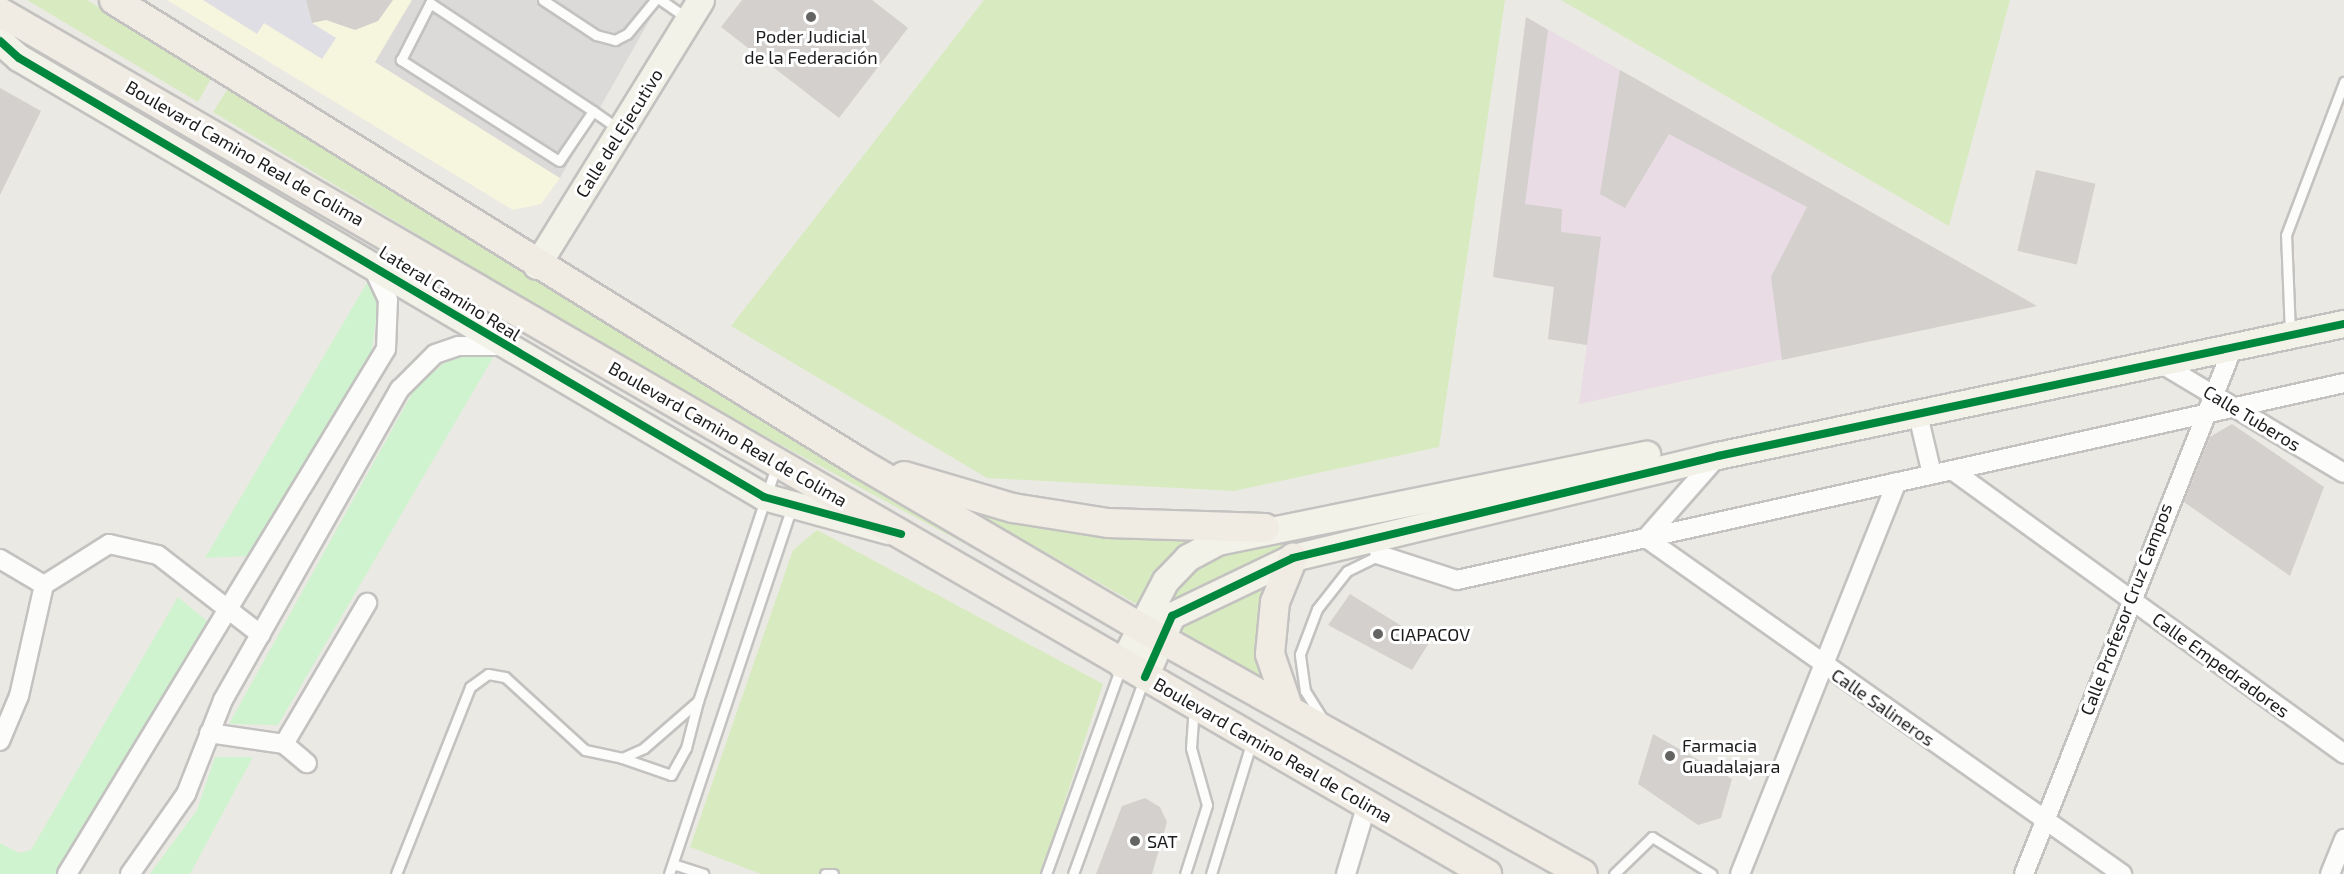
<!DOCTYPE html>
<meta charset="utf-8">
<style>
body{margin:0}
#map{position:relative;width:2344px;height:874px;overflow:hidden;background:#ebe9e4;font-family:"Exo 2",sans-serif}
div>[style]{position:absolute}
.industrial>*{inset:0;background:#e9dce4}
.education>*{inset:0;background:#f6f5de}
.grass>*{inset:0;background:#d8ebc0}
.park>*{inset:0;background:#d0f3cf}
.parking>*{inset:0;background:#dbdad8}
.plaza>*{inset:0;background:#dfdee4}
.building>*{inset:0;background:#d3d0cd;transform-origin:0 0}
.roads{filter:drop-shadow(2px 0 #c3c2c0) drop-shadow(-2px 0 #c3c2c0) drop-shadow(0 2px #c3c2c0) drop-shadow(0 -2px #c3c2c0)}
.lane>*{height:9px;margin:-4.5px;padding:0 4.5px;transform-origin:4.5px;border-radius:4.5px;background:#fcfcfb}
.street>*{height:18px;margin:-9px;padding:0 9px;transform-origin:9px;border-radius:9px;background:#fcfcfb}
.secondary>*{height:26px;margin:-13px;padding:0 13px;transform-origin:13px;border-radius:13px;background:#f3f2e8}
.primary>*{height:28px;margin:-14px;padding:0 14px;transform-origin:14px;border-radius:14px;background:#f0ebe3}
.cycleway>*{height:8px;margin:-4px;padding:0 4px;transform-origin:4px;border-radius:4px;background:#00873e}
.dots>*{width:16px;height:16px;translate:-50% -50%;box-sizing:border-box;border:3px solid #fff;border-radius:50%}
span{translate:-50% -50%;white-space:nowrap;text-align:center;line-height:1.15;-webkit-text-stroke:6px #fff;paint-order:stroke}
.poi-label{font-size:18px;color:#1c1c1c}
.left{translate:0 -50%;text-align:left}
.street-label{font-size:18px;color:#1c1c1c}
</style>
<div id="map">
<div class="industrial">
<div style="clip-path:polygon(1526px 17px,1868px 210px,1875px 339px,1579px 404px,1587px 345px,1548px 339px,1554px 287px,1493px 277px)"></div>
</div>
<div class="education">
<div style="clip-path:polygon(167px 0,412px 0,375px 62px,560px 178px,541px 204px,513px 210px)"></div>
</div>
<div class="grass">
<div style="clip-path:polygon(27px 0,87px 0,212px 77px,198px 102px)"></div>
<div style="clip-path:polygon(984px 0,1505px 0,1439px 447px,1234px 491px,987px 478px,731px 326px)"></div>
<div style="clip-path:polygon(1561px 0,2010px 0,1949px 226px)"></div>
<div style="clip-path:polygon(229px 87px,1099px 616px,662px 381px,213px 112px)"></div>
<div style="clip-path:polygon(945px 495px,1209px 538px,1140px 606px)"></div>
<div style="clip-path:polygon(1370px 521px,1372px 531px,1172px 607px,1163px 603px,1189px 569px,1223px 549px)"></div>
<div style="clip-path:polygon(817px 530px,1103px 684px,1041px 874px,761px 874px,690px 847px,793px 550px)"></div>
<div style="clip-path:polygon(1277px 574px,1268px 680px,1173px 627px)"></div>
</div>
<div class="park">
<div style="clip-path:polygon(368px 281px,378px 305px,371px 355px,249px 556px,205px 558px)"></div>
<div style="clip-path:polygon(468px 353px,494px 356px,278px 725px,229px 724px,415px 388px,444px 363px)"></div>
<div style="clip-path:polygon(178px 597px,207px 621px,59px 874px,0 874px,0 843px,19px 853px,31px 850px)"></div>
<div style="clip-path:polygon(215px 757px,253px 757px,190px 874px,150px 874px,197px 810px)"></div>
</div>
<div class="parking">
<div style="clip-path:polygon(412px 0,661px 0,560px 178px,375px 62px)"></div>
</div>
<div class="plaza">
<div style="clip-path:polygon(203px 0,306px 0,312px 23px,336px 38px,322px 59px,264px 23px,257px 34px)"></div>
</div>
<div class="building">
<div style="clip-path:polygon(306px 0,393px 0,378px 21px,355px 30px,326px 20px,312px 23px)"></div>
<div style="clip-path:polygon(742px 0,872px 0,908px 28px,839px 118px,721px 27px)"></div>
<div style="clip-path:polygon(1526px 17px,1548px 30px,1525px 204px,1562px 209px,1561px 232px,1601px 237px,1587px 345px,1548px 339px,1554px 287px,1493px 277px)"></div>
<div style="clip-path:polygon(1620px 70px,1864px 208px,2037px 306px,1782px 360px,1771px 277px,1807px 207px,1669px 134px,1625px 208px,1600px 194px)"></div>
<div style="clip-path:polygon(0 88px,41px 111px,0 195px)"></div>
<div style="left:2036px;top:170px;width:61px;height:83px;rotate:13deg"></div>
<div style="clip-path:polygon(2232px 424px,2324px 487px,2290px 576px,2184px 502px,2210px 437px)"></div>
<div style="clip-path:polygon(1350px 594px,1429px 643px,1412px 670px,1328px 625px)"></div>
<div style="clip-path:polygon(1653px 734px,1732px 779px,1721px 818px,1698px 825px,1638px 784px)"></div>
<div style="clip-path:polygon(1145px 798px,1160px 807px,1167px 822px,1152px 874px,1096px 874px,1122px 806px)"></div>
</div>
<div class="roads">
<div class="lane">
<div style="left:543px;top:0;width:64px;rotate:33.4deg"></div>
<div style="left:596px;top:35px;width:20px;rotate:15deg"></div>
<div style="left:615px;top:40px;width:13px;rotate:-27deg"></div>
<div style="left:627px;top:34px;width:44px;rotate:-50.5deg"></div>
<div style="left:661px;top:0;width:32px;rotate:35deg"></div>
<div style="left:593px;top:111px;width:60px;rotate:124.2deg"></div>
<div style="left:559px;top:161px;width:188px;rotate:-147.4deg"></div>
<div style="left:401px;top:60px;width:64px;rotate:-63deg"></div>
<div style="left:430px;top:3px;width:196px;rotate:33.5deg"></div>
<div style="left:593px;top:111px;width:32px;rotate:35deg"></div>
<div style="left:2290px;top:333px;width:98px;rotate:-92.3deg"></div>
<div style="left:2286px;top:235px;width:164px;rotate:-69.2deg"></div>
<div style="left:1322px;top:718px;width:32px;rotate:-122deg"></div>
<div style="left:1305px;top:691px;width:37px;rotate:-98deg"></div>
<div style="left:1300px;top:654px;width:48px;rotate:-69.3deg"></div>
<div style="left:1317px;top:609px;width:48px;rotate:-51.7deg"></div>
<div style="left:1347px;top:571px;width:37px;rotate:-26deg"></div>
<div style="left:622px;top:758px;width:52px;rotate:19.1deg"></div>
<div style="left:671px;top:775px;width:31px;rotate:-61deg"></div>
<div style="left:686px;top:748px;width:49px;rotate:-75.7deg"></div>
<div style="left:673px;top:864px;width:32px;rotate:18deg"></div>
<div style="left:396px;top:874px;width:201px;rotate:-68.4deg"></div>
<div style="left:470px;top:687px;width:22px;rotate:-36deg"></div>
<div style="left:488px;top:674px;width:17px;rotate:10deg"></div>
<div style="left:505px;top:677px;width:108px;rotate:42.4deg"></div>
<div style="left:585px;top:750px;width:38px;rotate:12deg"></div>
<div style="left:622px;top:758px;width:24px;rotate:-24deg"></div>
<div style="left:644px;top:748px;width:72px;rotate:-41deg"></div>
<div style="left:698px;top:701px;width:247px;rotate:-71.6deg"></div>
<div style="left:669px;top:874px;width:387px;rotate:-71.5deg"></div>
<div style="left:825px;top:874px;width:8px"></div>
<div style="left:1046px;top:874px;width:220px;rotate:-70.1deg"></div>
<div style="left:1073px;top:874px;width:208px;rotate:-70deg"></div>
<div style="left:1185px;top:874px;width:72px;rotate:-72.3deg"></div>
<div style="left:1207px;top:805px;width:59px;rotate:-105.7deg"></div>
<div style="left:1191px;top:748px;width:39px;rotate:-86deg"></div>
<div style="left:1211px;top:874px;width:139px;rotate:-72.9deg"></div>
<div style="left:1614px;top:874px;width:53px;rotate:-44.2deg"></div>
<div style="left:1652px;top:837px;width:70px;rotate:31.7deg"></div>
</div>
<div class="street">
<div style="left:2160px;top:363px;width:214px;rotate:30.9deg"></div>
<div style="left:1918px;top:415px;width:61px;rotate:76.7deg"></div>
<div style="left:1718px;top:456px;width:109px;rotate:131.3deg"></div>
<div style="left:1646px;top:538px;width:583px;rotate:35.22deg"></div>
<div style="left:1952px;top:470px;width:484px;rotate:35.9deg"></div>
<div style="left:1376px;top:538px;width:17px;rotate:77deg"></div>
<div style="left:1380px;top:555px;width:81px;rotate:18deg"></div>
<div style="left:1457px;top:580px;width:909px;rotate:-12.52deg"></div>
<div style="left:0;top:559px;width:51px;rotate:30.6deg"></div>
<div style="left:209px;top:733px;width:76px;rotate:8.3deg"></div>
<div style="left:284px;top:744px;width:164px;rotate:-59.5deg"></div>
<div style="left:0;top:741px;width:49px;rotate:-67.1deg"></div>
<div style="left:19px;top:696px;width:114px;rotate:-77.3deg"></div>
<div style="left:44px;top:585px;width:77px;rotate:-32.2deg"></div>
<div style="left:109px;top:544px;width:50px;rotate:12.7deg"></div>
<div style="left:158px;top:555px;width:130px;rotate:37.8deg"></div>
<div style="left:284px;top:744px;width:30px;rotate:40deg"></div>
<div style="left:67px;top:874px;width:614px;rotate:-58.72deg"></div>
<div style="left:386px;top:349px;width:49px;rotate:-87.7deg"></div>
<div style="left:388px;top:300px;width:35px;rotate:-115deg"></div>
<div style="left:130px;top:874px;width:98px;rotate:-55deg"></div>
<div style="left:186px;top:794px;width:101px;rotate:-68.5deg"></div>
<div style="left:223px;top:700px;width:358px;rotate:-60.4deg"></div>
<div style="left:400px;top:389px;width:49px;rotate:-45deg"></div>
<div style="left:435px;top:354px;width:24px;rotate:-19deg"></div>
<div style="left:458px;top:346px;width:45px"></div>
<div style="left:1346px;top:874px;width:73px;rotate:-73.3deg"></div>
<div style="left:1740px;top:874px;width:422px;rotate:-68.2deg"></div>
<div style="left:2024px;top:874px;width:567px;rotate:-68.37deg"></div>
<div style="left:2330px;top:874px;width:38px;rotate:-68deg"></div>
</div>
<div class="secondary">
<div style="left:0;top:41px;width:25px;rotate:42deg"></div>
<div style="left:19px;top:58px;width:865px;rotate:30.51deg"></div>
<div style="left:764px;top:497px;width:129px;rotate:15.3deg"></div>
<div style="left:537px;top:266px;width:312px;rotate:-58.3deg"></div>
<div style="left:1122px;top:665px;width:95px;rotate:-62.4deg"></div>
<div style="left:1166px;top:581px;width:32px;rotate:-46deg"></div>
<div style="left:1188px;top:558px;width:34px;rotate:-28deg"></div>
<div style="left:1218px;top:542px;width:438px;rotate:-11.5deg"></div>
<div style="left:1145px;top:677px;width:67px;rotate:-66.1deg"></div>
<div style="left:1172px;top:616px;width:134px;rotate:-25.6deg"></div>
<div style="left:1293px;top:558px;width:437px;rotate:-13.5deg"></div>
<div style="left:1718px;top:456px;width:640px;rotate:-11.91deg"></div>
</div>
<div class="primary">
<div style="left:114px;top:0;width:880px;rotate:31.81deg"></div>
<div style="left:862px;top:464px;width:320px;rotate:30.4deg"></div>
<div style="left:1138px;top:626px;width:509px;rotate:29.13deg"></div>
<div style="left:0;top:12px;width:1719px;rotate:30.1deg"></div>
<div style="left:904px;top:476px;width:114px;rotate:16.4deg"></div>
<div style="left:1013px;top:508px;width:96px;rotate:9deg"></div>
<div style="left:1108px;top:523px;width:157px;rotate:1.8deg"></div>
<div style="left:1288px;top:707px;width:56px;rotate:-108.8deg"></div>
<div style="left:1270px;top:654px;width:52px;rotate:-84.5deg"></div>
<div style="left:1275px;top:602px;width:48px;rotate:-67.8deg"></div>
</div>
</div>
<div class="cycleway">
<div style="left:0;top:41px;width:25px;rotate:42deg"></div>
<div style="left:19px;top:58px;width:865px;rotate:30.51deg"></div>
<div style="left:764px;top:497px;width:142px;rotate:15.1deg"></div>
<div style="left:1145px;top:677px;width:67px;rotate:-66.1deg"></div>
<div style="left:1172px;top:616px;width:134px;rotate:-25.6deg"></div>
<div style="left:1293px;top:558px;width:437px;rotate:-13.5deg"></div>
<div style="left:1718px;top:456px;width:640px;rotate:-11.91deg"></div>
</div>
<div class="dots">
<div style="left:811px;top:17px;background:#646462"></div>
<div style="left:1378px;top:634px;background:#646462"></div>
<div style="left:1670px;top:756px;background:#646462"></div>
<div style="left:1135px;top:841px;background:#646462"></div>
</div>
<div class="poi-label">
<span style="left:811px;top:47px">Poder Judicial<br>de la Federación</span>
<span class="left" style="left:1390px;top:634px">CIAPACOV</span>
<span class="left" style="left:1682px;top:756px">Farmacia<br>Guadalajara</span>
<span class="left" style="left:1147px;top:841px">SAT</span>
</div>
<div class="street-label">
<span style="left:619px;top:133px;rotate:-58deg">Calle del Ejecutivo</span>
<span style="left:245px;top:153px;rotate:30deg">Boulevard Camino Real de Colima</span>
<span style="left:450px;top:293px;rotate:32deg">Lateral Camino Real</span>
<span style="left:2252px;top:418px;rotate:31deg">Calle Tuberos</span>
<span style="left:728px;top:434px;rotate:30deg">Boulevard Camino Real de Colima</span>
<span style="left:2126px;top:609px;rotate:-69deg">Calle Profesor Cruz Campos</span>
<span style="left:2221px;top:665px;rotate:36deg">Calle Empedradores</span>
<span style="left:1883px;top:707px;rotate:35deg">Calle Salineros</span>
<span style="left:1273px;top:750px;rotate:30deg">Boulevard Camino Real de Colima</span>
</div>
</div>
